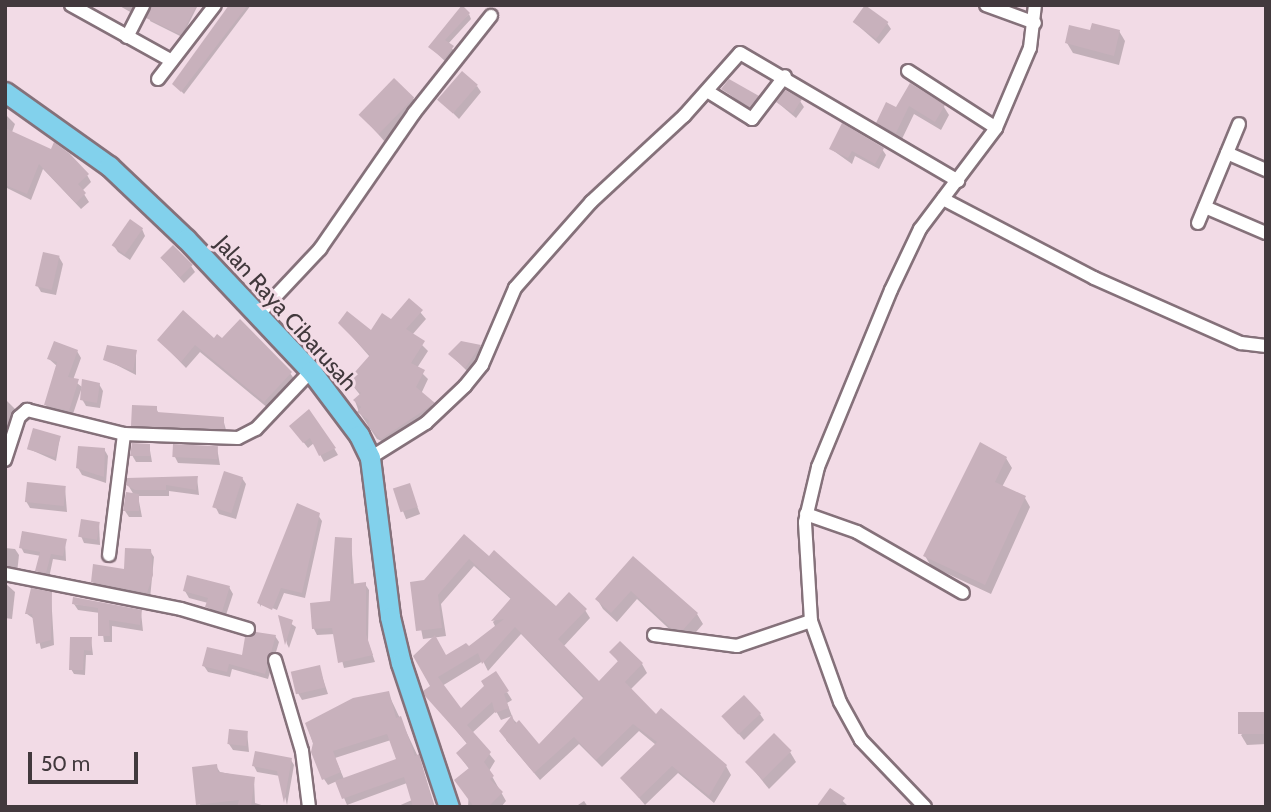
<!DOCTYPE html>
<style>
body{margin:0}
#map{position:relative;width:1271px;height:812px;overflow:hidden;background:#f2dbe6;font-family:Cabin,sans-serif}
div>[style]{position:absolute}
.shadow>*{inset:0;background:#0003;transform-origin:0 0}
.building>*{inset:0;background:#c8b1bc;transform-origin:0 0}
.roads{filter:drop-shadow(2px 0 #85717a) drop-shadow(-2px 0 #85717a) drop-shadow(0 2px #85717a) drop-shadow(0 -2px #85717a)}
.minor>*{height:12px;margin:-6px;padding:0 6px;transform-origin:6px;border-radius:6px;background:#fff}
.primary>*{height:19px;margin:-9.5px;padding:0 9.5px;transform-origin:9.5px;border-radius:9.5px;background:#82d1ec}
span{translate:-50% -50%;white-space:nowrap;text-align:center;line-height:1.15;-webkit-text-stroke:6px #f2dbe6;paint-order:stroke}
.street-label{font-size:23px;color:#42393d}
.frame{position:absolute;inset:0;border:7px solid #42393d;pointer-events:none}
.scale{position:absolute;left:28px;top:752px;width:110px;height:32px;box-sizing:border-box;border:4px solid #42393d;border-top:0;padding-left:9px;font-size:21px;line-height:24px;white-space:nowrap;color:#42393d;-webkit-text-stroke:5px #f2dbe6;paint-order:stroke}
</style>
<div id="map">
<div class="shadow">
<div style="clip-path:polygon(118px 5px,136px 5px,132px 13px)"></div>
<div style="clip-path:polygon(154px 5px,198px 5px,182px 37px,150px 21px)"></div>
<div style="clip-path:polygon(230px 5px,251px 5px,184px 94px,174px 84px)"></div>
<div style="clip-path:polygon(469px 14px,471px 19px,448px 44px,455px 52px,447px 63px,430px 47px)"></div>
<div style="clip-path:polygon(855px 23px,887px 23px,891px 29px,879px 44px)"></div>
<div style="clip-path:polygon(1119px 31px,1125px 41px,1119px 65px,1073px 53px,1067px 43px,1091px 32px)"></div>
<div style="clip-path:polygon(911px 85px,944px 107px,949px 115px,941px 130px,914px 114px,901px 141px,883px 131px,878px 123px,897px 109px)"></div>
<div style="clip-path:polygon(477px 86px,481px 92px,459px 119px,441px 101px)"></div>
<div style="clip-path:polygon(723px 89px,757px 97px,761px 103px,754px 113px)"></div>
<div style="clip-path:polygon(413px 98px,419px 108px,386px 143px,362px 116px)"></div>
<div style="clip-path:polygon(800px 101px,804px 107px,796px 118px,778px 103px)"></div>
<div style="clip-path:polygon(5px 114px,15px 124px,12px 132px,87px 175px,91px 182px,82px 191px,89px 202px,81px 209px,43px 169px,31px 200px,5px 187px)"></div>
<div style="clip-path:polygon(831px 149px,882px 149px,886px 155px,879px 169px,855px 156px,852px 164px)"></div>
<div style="clip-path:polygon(142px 229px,145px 236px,130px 260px,118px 252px,114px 246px)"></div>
<div style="clip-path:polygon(59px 257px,63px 264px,56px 295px,41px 292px,37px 285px)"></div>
<div style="clip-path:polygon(162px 259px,191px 266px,195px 272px,184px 283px)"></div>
<div style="clip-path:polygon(410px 300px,426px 319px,412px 335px,428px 351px,417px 368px,428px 379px,421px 394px,438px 412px,391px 445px,377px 439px,359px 412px,355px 401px,361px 396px,349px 381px,370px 357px,340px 323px,371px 333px,391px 321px)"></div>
<div style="clip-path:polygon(159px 340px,214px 340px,290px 373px,295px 380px,269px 409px,200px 352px,186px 368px)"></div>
<div style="clip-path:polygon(480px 346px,484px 353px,469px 373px,451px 355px)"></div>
<div style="clip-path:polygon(77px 351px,81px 358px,73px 380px,82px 387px,72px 417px,50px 411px,46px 405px,58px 367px,49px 359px)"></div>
<div style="clip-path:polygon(136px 351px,136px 375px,105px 359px)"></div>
<div style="clip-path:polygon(99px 384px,103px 391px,100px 408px,86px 406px,82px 399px)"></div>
<div style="clip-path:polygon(5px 399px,16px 410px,5px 453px)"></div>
<div style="clip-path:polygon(156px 408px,159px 414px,223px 419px,228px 437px,138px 434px,133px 425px)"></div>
<div style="clip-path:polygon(291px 426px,334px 448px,338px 455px,324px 462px,314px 443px,308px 448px)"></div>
<div style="clip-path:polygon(60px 437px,56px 461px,29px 449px)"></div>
<div style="clip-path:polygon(149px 445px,152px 462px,136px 462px,132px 455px)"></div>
<div style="clip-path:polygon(217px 448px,220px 465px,178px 463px,175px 457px)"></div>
<div style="clip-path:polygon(104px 449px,108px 456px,106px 483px,82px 475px,78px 468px)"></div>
<div style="clip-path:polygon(1006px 458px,1012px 468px,1002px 487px,1025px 498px,1030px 507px,991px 594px,931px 566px,925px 556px)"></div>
<div style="clip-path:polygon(197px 478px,199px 495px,169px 491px,169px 496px,138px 496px,142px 517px,129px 517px,125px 511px,134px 495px,128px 485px)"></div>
<div style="clip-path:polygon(242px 478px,246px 484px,236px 519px,219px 514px,216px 508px)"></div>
<div style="left:409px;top:485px;width:31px;height:15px;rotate:69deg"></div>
<div style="clip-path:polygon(65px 488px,67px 512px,30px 508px,26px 501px)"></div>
<div style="clip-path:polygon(318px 515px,322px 521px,305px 598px,284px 593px,277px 610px,261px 603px,261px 607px,259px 603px)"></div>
<div style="clip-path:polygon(99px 523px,100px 545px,84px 543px,81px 536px)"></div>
<div style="clip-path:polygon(464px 537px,556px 609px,585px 610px,590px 618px,563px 647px,599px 683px,619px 663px,612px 652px,620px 644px,642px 664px,647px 673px,630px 690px,656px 717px,726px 766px,731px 775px,714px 803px,678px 773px,645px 805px,622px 778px,656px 745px,639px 731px,602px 767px,579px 744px,540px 780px,506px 740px,512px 718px,539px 746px,584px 699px,521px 634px,488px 671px,483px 661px,442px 686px,460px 710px,507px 692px,512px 700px,507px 703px,512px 716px,501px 720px,496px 711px,472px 733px,495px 761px,489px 771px,506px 801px,501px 807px,468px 807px,470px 770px,458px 754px,468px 745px,427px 695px,445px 657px,468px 649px,496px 628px,493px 622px,512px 600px,474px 566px,441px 604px,446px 636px,423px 639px,412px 583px,425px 582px)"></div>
<div style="clip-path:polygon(351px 539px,354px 585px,365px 584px,369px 590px,368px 642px,375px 662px,344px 668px,335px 634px,317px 635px,314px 629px,312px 604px,332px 603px)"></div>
<div style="clip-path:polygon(65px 540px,66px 561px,53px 559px,49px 578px,37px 571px,41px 556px,24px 553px,21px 547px)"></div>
<div style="clip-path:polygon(5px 548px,15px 549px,19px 555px,17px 573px,5px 574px)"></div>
<div style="clip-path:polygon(150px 551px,154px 557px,150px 599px,96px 588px,93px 582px,125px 571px)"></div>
<div style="clip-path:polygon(633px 559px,697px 614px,703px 624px,689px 640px,679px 638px,637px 599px,617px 622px,603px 609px,597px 599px)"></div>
<div style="clip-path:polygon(5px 583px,15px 592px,12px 619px,5px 618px)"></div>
<div style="clip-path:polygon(229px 587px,233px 594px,225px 618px,211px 613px,208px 603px,189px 598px,185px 591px)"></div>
<div style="clip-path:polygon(51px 594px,54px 645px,41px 649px,34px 619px,27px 614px)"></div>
<div style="clip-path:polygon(74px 604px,141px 612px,143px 631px,112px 626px,112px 642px,104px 642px,100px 613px,78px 610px)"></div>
<div style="clip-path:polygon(281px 617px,296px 627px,289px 648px,287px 644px)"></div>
<div style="clip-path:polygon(275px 636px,279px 642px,268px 679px,232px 669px,230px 677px,208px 672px,204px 666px,244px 657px)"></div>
<div style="clip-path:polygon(91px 639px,93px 655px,86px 655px,85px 675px,74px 674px,71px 669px)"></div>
<div style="clip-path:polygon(319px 667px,328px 694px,302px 700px,298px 693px)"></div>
<div style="clip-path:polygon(evenodd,388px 693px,421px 763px,435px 807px,396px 807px,412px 800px,407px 783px,347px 805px,337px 781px,328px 785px,324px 779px,307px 724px,388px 693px,391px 740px,398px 760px,344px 779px,335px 758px,391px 740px)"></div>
<div style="clip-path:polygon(760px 714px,764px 720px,744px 740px,724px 717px)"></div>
<div style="clip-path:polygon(1266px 714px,1266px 744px,1247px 745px,1241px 735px)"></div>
<div style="clip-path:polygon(247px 732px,249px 752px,233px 750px,229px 744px)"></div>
<div style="clip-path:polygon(790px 752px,796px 762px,769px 789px,747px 762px)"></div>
<div style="clip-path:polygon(291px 760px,294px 765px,287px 805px,280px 776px,257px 772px,254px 766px)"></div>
<div style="clip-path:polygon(216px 766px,220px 772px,254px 779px,255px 803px,268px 807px,199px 807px)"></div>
<div style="clip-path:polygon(831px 790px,849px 807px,818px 807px)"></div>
<div style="clip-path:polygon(584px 801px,588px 807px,575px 807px)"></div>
</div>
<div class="building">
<div style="clip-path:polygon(152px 5px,197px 5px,181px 35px,146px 18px)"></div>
<div style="clip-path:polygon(229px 5px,248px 5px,181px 92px,172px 84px)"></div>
<div style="clip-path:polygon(462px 5px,470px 13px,445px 40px,454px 46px,444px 59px,428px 47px)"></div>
<div style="left:865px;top:5px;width:29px;height:21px;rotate:36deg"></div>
<div style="clip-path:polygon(1092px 23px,1120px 30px,1114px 56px,1065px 43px,1069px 25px,1090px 30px)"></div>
<div style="left:462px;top:71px;width:21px;height:38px;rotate:41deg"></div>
<div style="left:394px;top:78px;width:28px;height:51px;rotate:44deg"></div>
<div style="clip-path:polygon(729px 79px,759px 96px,750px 107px,721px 89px)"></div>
<div style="clip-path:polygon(910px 83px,945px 105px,935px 122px,909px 106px,896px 133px,876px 123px,886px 102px,896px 107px)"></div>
<div style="clip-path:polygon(785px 90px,802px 99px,793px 113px,776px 102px)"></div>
<div style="clip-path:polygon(842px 123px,884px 148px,875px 164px,852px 151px,848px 158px,829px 149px)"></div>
<div style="clip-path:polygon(5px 128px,51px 149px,54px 142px,70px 154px,89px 174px,78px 184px,86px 193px,76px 203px,39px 164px,27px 194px,5px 185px)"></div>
<div style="left:130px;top:219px;width:16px;height:32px;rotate:35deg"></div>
<div style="left:173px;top:245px;width:28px;height:18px;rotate:45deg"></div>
<div style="left:43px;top:252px;width:17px;height:35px;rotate:13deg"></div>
<div style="clip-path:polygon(409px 298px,423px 310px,406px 329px,425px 341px,411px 363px,425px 370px,416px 387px,435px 403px,381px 439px,368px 426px,369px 420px,357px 412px,361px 407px,353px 400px,361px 393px,347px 381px,370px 355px,338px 323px,347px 311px,371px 330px,382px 313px,391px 319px)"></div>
<div style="clip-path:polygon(183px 310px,214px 338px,217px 334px,222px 338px,240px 319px,292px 372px,264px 402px,195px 345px,181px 362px,157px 340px)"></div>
<div style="clip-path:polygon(54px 341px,78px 350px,68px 377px,79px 379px,69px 411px,44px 405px,57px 362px,47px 359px)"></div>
<div style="clip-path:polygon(461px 341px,481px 345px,465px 368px,448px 354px)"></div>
<div style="clip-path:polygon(107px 345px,137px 350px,133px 371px,103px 360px)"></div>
<div style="clip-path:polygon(82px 379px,100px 383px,97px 403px,80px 400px)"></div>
<div style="clip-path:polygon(132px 405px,157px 406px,157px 412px,224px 417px,224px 429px,131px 426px)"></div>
<div style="clip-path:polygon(309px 409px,336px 448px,319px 456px,310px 438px,303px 443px,289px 426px)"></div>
<div style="left:33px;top:428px;width:29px;height:22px;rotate:16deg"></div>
<div style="clip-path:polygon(980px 442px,1007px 457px,995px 482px,1026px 496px,985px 585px,923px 556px)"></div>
<div style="clip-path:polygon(132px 443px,150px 444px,150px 456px,130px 456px)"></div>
<div style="left:173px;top:444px;width:45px;height:13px;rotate:3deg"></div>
<div style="clip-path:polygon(78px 446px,105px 448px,104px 477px,76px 468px)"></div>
<div style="left:224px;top:471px;width:20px;height:38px;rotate:18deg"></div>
<div style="clip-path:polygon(198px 476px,196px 490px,166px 485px,166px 490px,135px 490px,126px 485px,127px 478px)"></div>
<div style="left:27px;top:482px;width:39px;height:20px;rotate:6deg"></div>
<div style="left:410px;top:483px;width:25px;height:18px;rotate:72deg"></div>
<div style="clip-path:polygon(126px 492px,139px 494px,139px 511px,123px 511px)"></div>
<div style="clip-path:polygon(297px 503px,320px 513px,302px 593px,281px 588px,272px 610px,257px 603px)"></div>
<div style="left:81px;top:519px;width:19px;height:18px;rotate:9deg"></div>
<div style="clip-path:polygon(22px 531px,67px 539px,63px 556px,51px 554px,46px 573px,35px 571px,40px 552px,19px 548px)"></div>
<div style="clip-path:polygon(464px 534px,489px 556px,494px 550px,556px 606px,569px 592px,587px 609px,558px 639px,599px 681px,618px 661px,609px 652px,620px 641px,643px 663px,625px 682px,656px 714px,661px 708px,727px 765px,709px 796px,672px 766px,639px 798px,620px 778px,657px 742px,633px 724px,596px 760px,574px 737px,534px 773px,499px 731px,512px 715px,515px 724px,519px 720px,539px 744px,584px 697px,515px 627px,482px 664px,478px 653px,438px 677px,461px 708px,484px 686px,481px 681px,496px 671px,509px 691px,504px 694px,509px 708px,495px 713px,492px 702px,467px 725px,491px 752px,484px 762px,494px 776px,490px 779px,503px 792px,488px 807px,474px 807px,454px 780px,469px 768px,456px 753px,467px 743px,425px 696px,423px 691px,430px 686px,413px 656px,435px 635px,446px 655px,466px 643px,469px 646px,504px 619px,491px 621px,511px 598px,469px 559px,438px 595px,442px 628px,416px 631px,410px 582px,424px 580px)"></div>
<div style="clip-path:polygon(335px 537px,352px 538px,351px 584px,366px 582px,366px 634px,373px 655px,338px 663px,332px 628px,312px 629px,310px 603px,330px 601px)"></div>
<div style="clip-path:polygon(125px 548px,151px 549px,153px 575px,147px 593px,91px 582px,93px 564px,124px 569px)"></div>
<div style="clip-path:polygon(633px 556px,698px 613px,683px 630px,671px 628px,631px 591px,611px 613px,595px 599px)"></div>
<div style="clip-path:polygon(187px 575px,230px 586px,222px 612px,205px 607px,208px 598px,183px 591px)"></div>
<div style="clip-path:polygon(31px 588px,52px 592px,51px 640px,36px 644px,32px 614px,25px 614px)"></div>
<div style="clip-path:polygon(73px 597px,142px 610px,140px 625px,109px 620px,110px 636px,98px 636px,98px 608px,72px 604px)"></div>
<div style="clip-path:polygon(278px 615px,293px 620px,285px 645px)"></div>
<div style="clip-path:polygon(256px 632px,276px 635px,265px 674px,229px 664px,227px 672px,202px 666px,207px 647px,242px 655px,245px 637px)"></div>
<div style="clip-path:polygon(70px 637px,92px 637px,91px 651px,84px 650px,83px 670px,69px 670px)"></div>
<div style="left:320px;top:665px;width:23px;height:30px;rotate:77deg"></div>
<div style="clip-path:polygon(389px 691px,396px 718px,401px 716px,415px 756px,419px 754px,434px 807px,413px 807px,404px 777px,342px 799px,335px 781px,396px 759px,387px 734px,333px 751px,341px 772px,322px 780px,311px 752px,313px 743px,305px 723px,353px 698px)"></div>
<div style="left:744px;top:695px;width:25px;height:31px;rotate:47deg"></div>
<div style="left:1266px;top:712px;width:22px;height:28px;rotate:90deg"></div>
<div style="left:229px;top:729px;width:19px;height:15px;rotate:6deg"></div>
<div style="left:774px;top:733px;width:25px;height:41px;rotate:45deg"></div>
<div style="clip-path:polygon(255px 751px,292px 758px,284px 803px,277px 771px,252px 766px)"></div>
<div style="clip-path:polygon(217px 764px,218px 772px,255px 777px,251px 807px,237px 807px,239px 800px,196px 805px,192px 767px)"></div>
<div style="clip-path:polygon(830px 788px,845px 798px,838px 807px,816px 807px)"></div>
</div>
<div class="roads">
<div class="minor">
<div style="left:71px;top:5px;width:115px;rotate:29deg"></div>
<div style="left:986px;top:5px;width:52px;rotate:20.2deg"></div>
<div style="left:127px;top:37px;width:36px;rotate:-63deg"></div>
<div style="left:908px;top:71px;width:105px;rotate:32.9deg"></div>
<div style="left:158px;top:79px;width:93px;rotate:-52.4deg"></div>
<div style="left:707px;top:91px;width:53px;rotate:31.9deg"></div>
<div style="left:752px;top:119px;width:54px;rotate:-52.5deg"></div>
<div style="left:1227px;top:153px;width:43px;rotate:23.6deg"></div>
<div style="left:943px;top:199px;width:170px;rotate:27.6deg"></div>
<div style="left:1094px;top:278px;width:161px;rotate:23.9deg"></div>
<div style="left:1241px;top:343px;width:25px;rotate:7deg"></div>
<div style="left:1205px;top:207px;width:66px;rotate:23.1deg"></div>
<div style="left:1198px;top:223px;width:107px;rotate:-67.5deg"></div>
<div style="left:258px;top:315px;width:91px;rotate:-46.8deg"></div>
<div style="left:320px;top:249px;width:165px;rotate:-55.3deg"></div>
<div style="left:414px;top:113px;width:124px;rotate:-51.6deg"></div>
<div style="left:370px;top:458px;width:66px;rotate:-32deg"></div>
<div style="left:426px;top:423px;width:54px;rotate:-43.5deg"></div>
<div style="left:465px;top:386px;width:27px;rotate:-51deg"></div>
<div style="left:482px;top:365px;width:84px;rotate:-66.8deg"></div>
<div style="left:515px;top:288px;width:115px;rotate:-48.5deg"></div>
<div style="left:591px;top:202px;width:127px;rotate:-42.8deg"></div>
<div style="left:684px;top:116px;width:84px;rotate:-48.4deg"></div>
<div style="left:740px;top:53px;width:253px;rotate:30.4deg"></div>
<div style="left:5px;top:460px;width:45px;rotate:-72deg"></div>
<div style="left:19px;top:417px;width:11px;rotate:-41deg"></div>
<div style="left:27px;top:410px;width:100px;rotate:13.9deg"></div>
<div style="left:124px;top:434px;width:114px;rotate:2deg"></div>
<div style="left:238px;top:438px;width:20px;rotate:-27deg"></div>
<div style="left:256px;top:429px;width:80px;rotate:-46.5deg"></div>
<div style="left:806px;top:514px;width:54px;rotate:19.4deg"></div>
<div style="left:857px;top:532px;width:122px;rotate:29.9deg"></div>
<div style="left:109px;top:555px;width:122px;rotate:-82.9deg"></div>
<div style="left:5px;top:574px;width:179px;rotate:11.2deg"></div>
<div style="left:181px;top:609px;width:70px;rotate:16.6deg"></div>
<div style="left:654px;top:635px;width:84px;rotate:7.5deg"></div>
<div style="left:737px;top:646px;width:78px;rotate:-18.7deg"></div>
<div style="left:275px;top:660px;width:95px;rotate:73.5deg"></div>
<div style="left:302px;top:751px;width:56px;rotate:82.9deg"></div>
<div style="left:925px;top:807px;width:93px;rotate:-133.7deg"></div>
<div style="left:861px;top:740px;width:43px;rotate:-118.9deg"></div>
<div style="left:840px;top:702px;width:86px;rotate:-109.7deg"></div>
<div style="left:811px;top:621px;width:99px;rotate:-93.5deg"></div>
<div style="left:805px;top:522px;width:57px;rotate:-76.7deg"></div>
<div style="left:818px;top:467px;width:191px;rotate:-67.6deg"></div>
<div style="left:891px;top:290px;width:68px;rotate:-64.6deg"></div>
<div style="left:920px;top:229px;width:126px;rotate:-53deg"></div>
<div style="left:996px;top:128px;width:87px;rotate:-67deg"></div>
<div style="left:1030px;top:48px;width:43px;rotate:-83.4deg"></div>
</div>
<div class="primary">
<div style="left:5px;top:92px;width:128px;rotate:35.4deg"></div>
<div style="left:109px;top:166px;width:106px;rotate:43.5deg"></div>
<div style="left:186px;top:239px;width:182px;rotate:46.6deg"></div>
<div style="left:311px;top:371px;width:80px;rotate:53.1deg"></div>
<div style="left:359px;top:435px;width:25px;rotate:64deg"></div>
<div style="left:370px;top:458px;width:160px;rotate:82.8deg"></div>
<div style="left:390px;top:617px;width:47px;rotate:76.6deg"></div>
<div style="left:401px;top:663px;width:152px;rotate:71.6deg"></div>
</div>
</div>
<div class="street-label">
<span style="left:286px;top:313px;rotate:48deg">Jalan Raya Cibarusah</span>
</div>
<div class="frame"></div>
<div class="scale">50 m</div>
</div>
